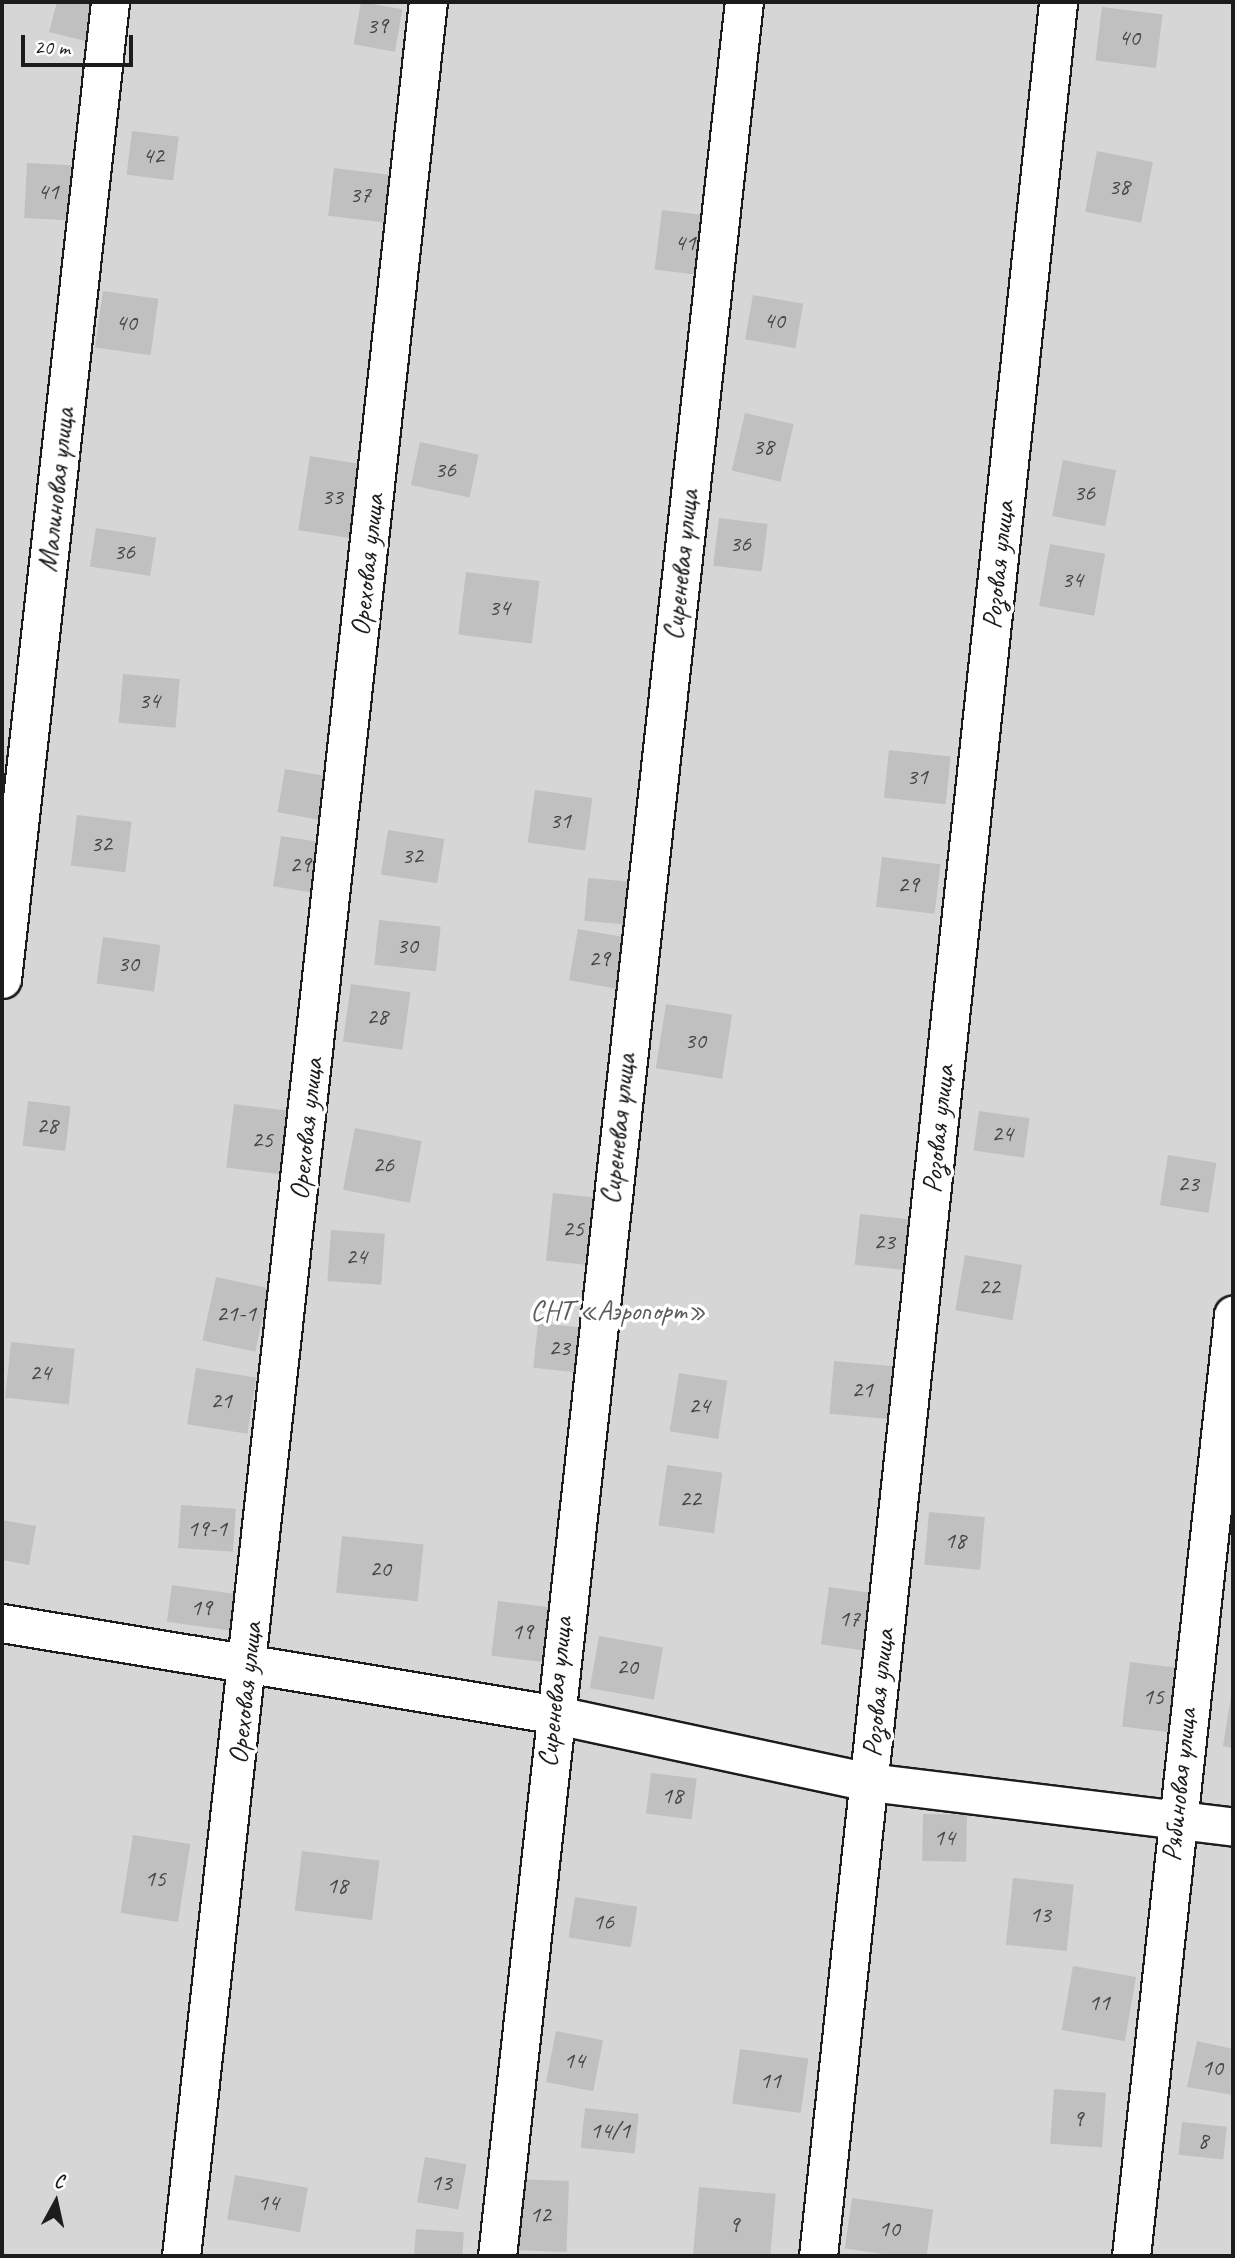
<!DOCTYPE html>
<meta charset="utf-8">
<style>
body{margin:0}
#map{position:relative;width:1235px;height:2258px;overflow:hidden;background:#f6f6f6;font-family:Caveat,sans-serif}
div>[style]{position:absolute}
.green>*{inset:0;background:#d6d6d6;transform-origin:0 0}
.building>*{inset:0;background:#c0c0c0;transform-origin:0 0}
.roads{filter:drop-shadow(2px 0 #1c1c1c) drop-shadow(-2px 0 #1c1c1c) drop-shadow(0 2px #1c1c1c) drop-shadow(0 -2px #1c1c1c)}
.street>*{height:37px;margin:-18.5px;padding:0 18.5px;transform-origin:18.5px;border-radius:18.5px;background:#fff}
span{translate:-50% -50%;white-space:nowrap;text-align:center;line-height:1.15;-webkit-text-stroke:7px #fff;paint-order:stroke}
.number-label{font-size:24px;color:#454545}
.number-label span{-webkit-text-stroke-width:0}
.street-label{font-size:28px;color:#1c1c1c}
.park-label{font-size:28px;color:#5d5d5d}
.frame{position:absolute;inset:0;border:4px solid #1c1c1c;pointer-events:none}
.north{position:absolute;left:21px;top:2167px;width:70px;height:70px;-webkit-text-stroke:5px #fff;paint-order:stroke;rotate:8deg;font-size:19px;font-weight:700;line-height:28px;text-align:center;color:#1c1c1c}
.north::after{content:'';display:block;margin:auto;width:24px;height:32px;background:#1c1c1c;clip-path:polygon(50% 0,100% 100%,50% 72%,0 100%)}
.scale{position:absolute;left:21px;top:35px;width:112px;height:32px;box-sizing:border-box;border:4px solid #1c1c1c;border-top:0;padding-left:9px;font-size:21px;line-height:24px;white-space:nowrap;color:#1c1c1c;-webkit-text-stroke:5px #fff;paint-order:stroke}
</style>
<div id="map">
<div class="green">
<div style="left:2px;top:2px;width:1231px;height:2254px"></div>
</div>
<div class="building">
<div style="clip-path:polygon(57px 2px,100px 2px,90px 42px,49px 32px)"></div>
<div style="left:361px;top:2px;width:42px;height:43px;rotate:10deg"></div>
<div style="left:1102px;top:7px;width:61px;height:54px;rotate:7deg"></div>
<div style="left:132px;top:131px;width:47px;height:44px;rotate:7deg"></div>
<div style="left:1097px;top:151px;width:57px;height:62px;rotate:11deg"></div>
<div style="left:27px;top:163px;width:44px;height:55px;rotate:3deg"></div>
<div style="left:334px;top:168px;width:57px;height:48px;rotate:7deg"></div>
<div style="left:662px;top:210px;width:54px;height:60px;rotate:7deg"></div>
<div style="left:103px;top:291px;width:56px;height:57px;rotate:8deg"></div>
<div style="left:753px;top:295px;width:51px;height:45px;rotate:10deg"></div>
<div style="left:745px;top:413px;width:50px;height:59px;rotate:13deg"></div>
<div style="left:420px;top:442px;width:60px;height:44px;rotate:12deg"></div>
<div style="left:310px;top:456px;width:56px;height:75px;rotate:9deg"></div>
<div style="left:1063px;top:460px;width:54px;height:57px;rotate:11deg"></div>
<div style="left:719px;top:518px;width:49px;height:48px;rotate:7deg"></div>
<div style="left:96px;top:528px;width:61px;height:39px;rotate:9deg"></div>
<div style="left:1050px;top:544px;width:56px;height:63px;rotate:10deg"></div>
<div style="left:466px;top:572px;width:74px;height:63px;rotate:7deg"></div>
<div style="left:123px;top:674px;width:57px;height:49px;rotate:5deg"></div>
<div style="left:889px;top:750px;width:62px;height:48px;rotate:6deg"></div>
<div style="left:285px;top:769px;width:48px;height:44px;rotate:10deg"></div>
<div style="left:535px;top:790px;width:58px;height:53px;rotate:8deg"></div>
<div style="left:77px;top:815px;width:55px;height:51px;rotate:7deg"></div>
<div style="left:388px;top:830px;width:57px;height:45px;rotate:9deg"></div>
<div style="left:281px;top:836px;width:47px;height:51px;rotate:9deg"></div>
<div style="left:882px;top:857px;width:59px;height:50px;rotate:7deg"></div>
<div style="left:588px;top:878px;width:48px;height:43px;rotate:5deg"></div>
<div style="left:379px;top:920px;width:62px;height:45px;rotate:6deg"></div>
<div style="left:578px;top:929px;width:53px;height:52px;rotate:10deg"></div>
<div style="left:103px;top:937px;width:58px;height:47px;rotate:8deg"></div>
<div style="left:351px;top:984px;width:60px;height:58px;rotate:8deg"></div>
<div style="left:666px;top:1004px;width:67px;height:65px;rotate:9deg"></div>
<div style="left:28px;top:1101px;width:43px;height:45px;rotate:7deg"></div>
<div style="left:234px;top:1104px;width:65px;height:64px;rotate:7deg"></div>
<div style="left:979px;top:1111px;width:51px;height:40px;rotate:8deg"></div>
<div style="left:355px;top:1128px;width:68px;height:63px;rotate:11deg"></div>
<div style="left:1168px;top:1155px;width:49px;height:51px;rotate:9deg"></div>
<div style="left:553px;top:1193px;width:47px;height:68px;rotate:6deg"></div>
<div style="left:860px;top:1214px;width:54px;height:51px;rotate:6deg"></div>
<div style="left:331px;top:1230px;width:54px;height:51px;rotate:4deg"></div>
<div style="left:965px;top:1255px;width:58px;height:56px;rotate:10deg"></div>
<div style="left:216px;top:1277px;width:54px;height:65px;rotate:12deg"></div>
<div style="left:538px;top:1323px;width:47px;height:45px;rotate:6deg"></div>
<div style="left:11px;top:1342px;width:64px;height:56px;rotate:6deg"></div>
<div style="left:834px;top:1361px;width:60px;height:53px;rotate:5deg"></div>
<div style="left:196px;top:1368px;width:61px;height:57px;rotate:9deg"></div>
<div style="left:679px;top:1373px;width:49px;height:59px;rotate:9deg"></div>
<div style="left:667px;top:1465px;width:56px;height:61px;rotate:8deg"></div>
<div style="left:181px;top:1505px;width:55px;height:43px;rotate:4deg"></div>
<div style="left:929px;top:1512px;width:56px;height:53px;rotate:5deg"></div>
<div style="clip-path:polygon(2px 1520px,36px 1526px,29px 1565px,2px 1560px)"></div>
<div style="left:342px;top:1536px;width:82px;height:57px;rotate:6deg"></div>
<div style="left:172px;top:1585px;width:64px;height:37px;rotate:8deg"></div>
<div style="left:829px;top:1587px;width:48px;height:58px;rotate:8deg"></div>
<div style="left:498px;top:1601px;width:56px;height:55px;rotate:7deg"></div>
<div style="left:599px;top:1636px;width:65px;height:53px;rotate:10deg"></div>
<div style="left:1130px;top:1662px;width:52px;height:65px;rotate:7deg"></div>
<div style="clip-path:polygon(1231px 1697px,1233px 1697px,1233px 1748px,1223px 1746px)"></div>
<div style="left:651px;top:1773px;width:46px;height:41px;rotate:7deg"></div>
<div style="left:923px;top:1814px;width:44px;height:47px;rotate:1deg"></div>
<div style="left:133px;top:1835px;width:58px;height:79px;rotate:9deg"></div>
<div style="left:302px;top:1851px;width:78px;height:60px;rotate:7deg"></div>
<div style="left:1013px;top:1878px;width:61px;height:67px;rotate:6deg"></div>
<div style="left:575px;top:1897px;width:63px;height:41px;rotate:9deg"></div>
<div style="left:1073px;top:1966px;width:64px;height:65px;rotate:10deg"></div>
<div style="left:556px;top:2031px;width:48px;height:52px;rotate:11deg"></div>
<div style="clip-path:polygon(1197px 2041px,1233px 2049px,1233px 2095px,1187px 2087px)"></div>
<div style="left:740px;top:2049px;width:69px;height:55px;rotate:8deg"></div>
<div style="left:1054px;top:2089px;width:52px;height:55px;rotate:4deg"></div>
<div style="left:585px;top:2108px;width:54px;height:40px;rotate:6deg"></div>
<div style="left:1182px;top:2122px;width:45px;height:33px;rotate:6deg"></div>
<div style="left:425px;top:2157px;width:42px;height:46px;rotate:10deg"></div>
<div style="left:235px;top:2175px;width:74px;height:45px;rotate:10deg"></div>
<div style="left:514px;top:2179px;width:55px;height:71px;rotate:2deg"></div>
<div style="left:699px;top:2187px;width:77px;height:69px;rotate:5deg"></div>
<div style="left:852px;top:2198px;width:82px;height:51px;rotate:8deg"></div>
<div style="left:416px;top:2229px;width:48px;height:27px;rotate:4deg"></div>
</div>
<div class="roads">
<div class="street">
<div style="left:2px;top:979px;width:983px;rotate:-83.69deg"></div>
<div style="left:2px;top:1623px;width:557px;rotate:9.39deg"></div>
<div style="left:552px;top:1714px;width:324px;rotate:12.1deg"></div>
<div style="left:869px;top:1782px;width:367px;rotate:7deg"></div>
<div style="left:181px;top:2256px;width:2267px;rotate:-83.75deg"></div>
<div style="left:497px;top:2256px;width:2267px;rotate:-83.75deg"></div>
<div style="left:818px;top:2256px;width:2267px;rotate:-83.92deg"></div>
<div style="left:1131px;top:2256px;width:947px;rotate:-83.81deg"></div>
</div>
</div>
<div class="number-label">
<span style="left:377px;top:26px">39</span>
<span style="left:1129px;top:38px">40</span>
<span style="left:153px;top:156px">42</span>
<span style="left:1119px;top:187px">38</span>
<span style="left:48px;top:192px">41</span>
<span style="left:360px;top:195px">37</span>
<span style="left:685px;top:243px">41</span>
<span style="left:774px;top:321px">40</span>
<span style="left:126px;top:323px">40</span>
<span style="left:763px;top:447px">38</span>
<span style="left:445px;top:470px">36</span>
<span style="left:1084px;top:493px">36</span>
<span style="left:332px;top:497px">33</span>
<span style="left:740px;top:544px">36</span>
<span style="left:124px;top:552px">36</span>
<span style="left:1072px;top:580px">34</span>
<span style="left:499px;top:608px">34</span>
<span style="left:149px;top:701px">34</span>
<span style="left:917px;top:777px">31</span>
<span style="left:560px;top:821px">31</span>
<span style="left:101px;top:844px">32</span>
<span style="left:412px;top:856px">32</span>
<span style="left:300px;top:865px">29</span>
<span style="left:908px;top:885px">29</span>
<span style="left:407px;top:946px">30</span>
<span style="left:599px;top:959px">29</span>
<span style="left:128px;top:964px">30</span>
<span style="left:377px;top:1017px">28</span>
<span style="left:695px;top:1041px">30</span>
<span style="left:47px;top:1126px">28</span>
<span style="left:1002px;top:1134px">24</span>
<span style="left:262px;top:1140px">25</span>
<span style="left:383px;top:1165px">26</span>
<span style="left:1188px;top:1184px">23</span>
<span style="left:573px;top:1229px">25</span>
<span style="left:884px;top:1242px">23</span>
<span style="left:356px;top:1257px">24</span>
<span style="left:989px;top:1287px">22</span>
<span style="left:236px;top:1314px">21-1</span>
<span style="left:559px;top:1348px">23</span>
<span style="left:40px;top:1373px">24</span>
<span style="left:862px;top:1390px">21</span>
<span style="left:221px;top:1401px">21</span>
<span style="left:699px;top:1406px">24</span>
<span style="left:690px;top:1499px">22</span>
<span style="left:207px;top:1529px">19-1</span>
<span style="left:955px;top:1541px">18</span>
<span style="left:380px;top:1569px">20</span>
<span style="left:201px;top:1608px">19</span>
<span style="left:849px;top:1619px">17</span>
<span style="left:522px;top:1632px">19</span>
<span style="left:627px;top:1667px">20</span>
<span style="left:1153px;top:1697px">15</span>
<span style="left:672px;top:1796px">18</span>
<span style="left:944px;top:1838px">14</span>
<span style="left:155px;top:1879px">15</span>
<span style="left:337px;top:1886px">18</span>
<span style="left:1040px;top:1915px">13</span>
<span style="left:603px;top:1922px">16</span>
<span style="left:1099px;top:2003px">11</span>
<span style="left:574px;top:2061px">14</span>
<span style="left:1212px;top:2068px">10</span>
<span style="left:770px;top:2081px">11</span>
<span style="left:1078px;top:2119px">9</span>
<span style="left:610px;top:2131px">14/1</span>
<span style="left:1203px;top:2141px">8</span>
<span style="left:441px;top:2183px">13</span>
<span style="left:268px;top:2203px">14</span>
<span style="left:540px;top:2215px">12</span>
<span style="left:734px;top:2225px">9</span>
<span style="left:889px;top:2229px">10</span>
</div>
<div class="street-label">
<span style="left:56px;top:490px;rotate:-84deg">Малиновая улица</span>
<span style="left:367px;top:565px;rotate:-84deg">Ореховая улица</span>
<span style="left:681px;top:565px;rotate:-84deg">Сиреневая улица</span>
<span style="left:998px;top:565px;rotate:-84deg">Розовая улица</span>
<span style="left:306px;top:1129px;rotate:-84deg">Ореховая улица</span>
<span style="left:618px;top:1129px;rotate:-84deg">Сиреневая улица</span>
<span style="left:938px;top:1129px;rotate:-84deg">Розовая улица</span>
<span style="left:555px;top:1692px;rotate:-84deg">Сиреневая улица</span>
<span style="left:245px;top:1693px;rotate:-84deg">Ореховая улица</span>
<span style="left:878px;top:1693px;rotate:-84deg">Розовая улица</span>
<span style="left:1179px;top:1785px;rotate:-84deg">Рябиновая улица</span>
</div>
<div class="park-label">
<span style="left:618px;top:1311px">СНТ «Аэропорт»</span>
</div>
<div class="frame"></div>
<div class="north">С</div>
<div class="scale">20 m</div>
</div>
